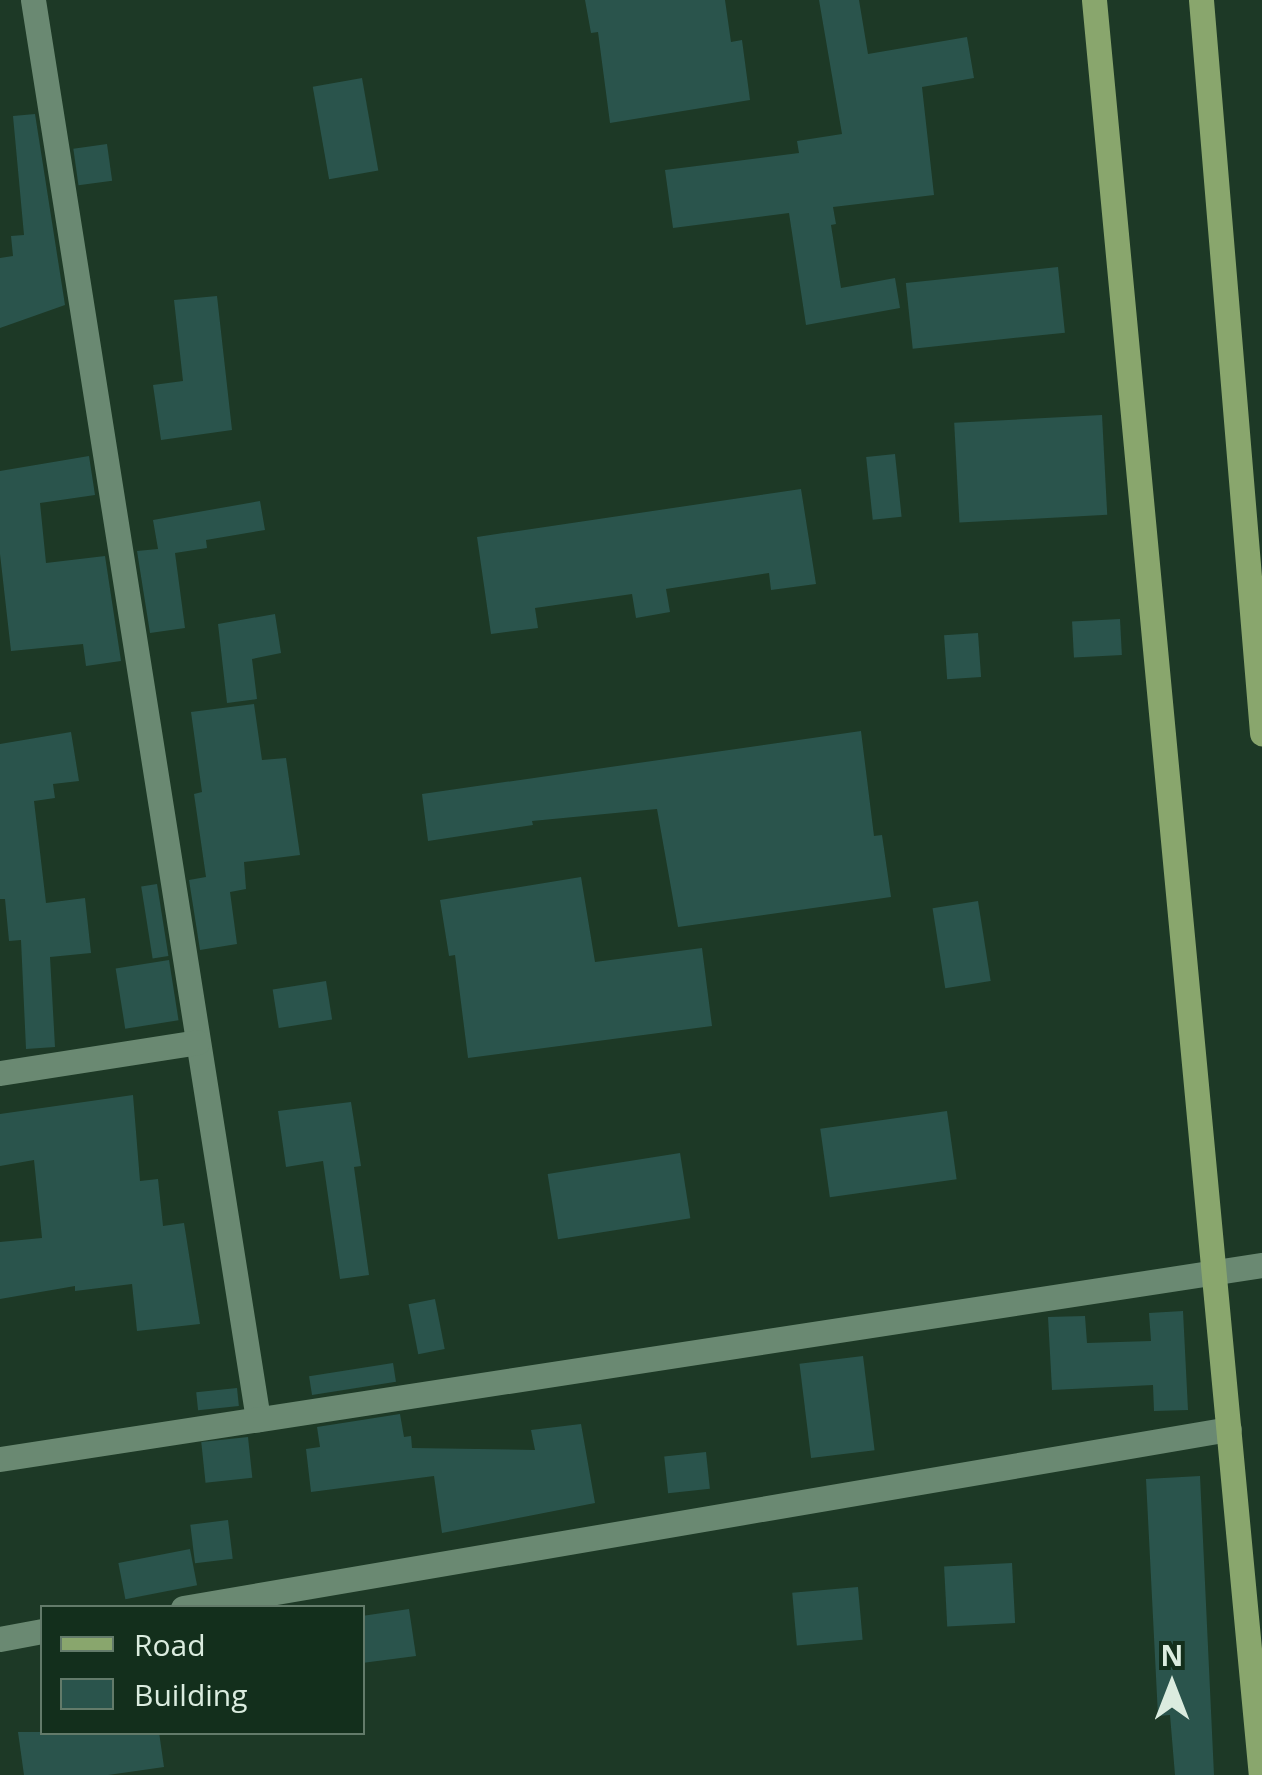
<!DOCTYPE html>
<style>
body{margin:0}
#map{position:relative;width:1262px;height:1775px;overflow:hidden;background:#1d3926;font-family:"Open Sans",sans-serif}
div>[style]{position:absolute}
.building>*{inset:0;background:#2a544c;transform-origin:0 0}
.minor>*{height:25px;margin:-12.5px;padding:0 12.5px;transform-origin:12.5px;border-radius:12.5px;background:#6a8972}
.major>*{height:25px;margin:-12.5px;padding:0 12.5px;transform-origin:12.5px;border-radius:12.5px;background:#89a66d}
span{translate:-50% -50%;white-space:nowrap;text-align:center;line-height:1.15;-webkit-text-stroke:8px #132f1c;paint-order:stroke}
.legend{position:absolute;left:40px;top:1605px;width:325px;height:130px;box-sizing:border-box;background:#132f1c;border:2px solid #637b6a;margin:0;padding:12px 18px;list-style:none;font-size:30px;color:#dbecdf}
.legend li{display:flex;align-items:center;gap:20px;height:50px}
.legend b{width:50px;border:2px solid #637b6a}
.north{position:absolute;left:1122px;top:1635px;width:100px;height:100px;-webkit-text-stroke:8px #132f1c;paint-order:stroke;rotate:0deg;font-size:28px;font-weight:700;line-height:40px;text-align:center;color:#dbecdf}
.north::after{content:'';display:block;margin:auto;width:35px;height:45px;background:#dbecdf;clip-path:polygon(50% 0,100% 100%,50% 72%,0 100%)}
</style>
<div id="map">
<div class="building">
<div style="clip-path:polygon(585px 0,725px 0,731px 42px,742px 40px,750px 100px,610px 123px,598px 32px,591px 33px)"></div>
<div style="clip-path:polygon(819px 0,859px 0,868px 54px,967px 37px,974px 78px,922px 87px,934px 195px,833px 207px,836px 224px,831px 225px,841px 288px,895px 278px,900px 308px,806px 325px,789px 213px,673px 228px,665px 170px,799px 153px,797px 141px,842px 134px)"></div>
<div style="left:362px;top:78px;width:94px;height:50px;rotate:80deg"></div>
<div style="clip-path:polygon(35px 114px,65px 305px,0 328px,0 258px,13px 256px,11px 236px,24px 235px,13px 116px)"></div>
<div style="left:107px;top:144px;width:37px;height:34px;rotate:82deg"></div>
<div style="left:1058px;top:267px;width:66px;height:153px;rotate:84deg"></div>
<div style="clip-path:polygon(217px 296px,232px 430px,161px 440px,153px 385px,183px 381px,174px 300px)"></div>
<div style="left:1102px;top:415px;width:100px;height:148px;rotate:87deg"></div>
<div style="left:895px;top:454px;width:63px;height:29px;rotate:84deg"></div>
<div style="clip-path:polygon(89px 456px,95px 495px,40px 503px,46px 563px,105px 556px,121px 661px,86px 666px,83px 644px,11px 651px,0 554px,0 471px)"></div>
<div style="clip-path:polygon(801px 489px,816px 584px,771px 590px,769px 573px,666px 589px,670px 612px,636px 618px,632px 594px,535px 608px,538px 628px,491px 634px,477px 537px)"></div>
<div style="clip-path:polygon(260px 501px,265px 530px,206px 540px,207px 548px,175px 553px,185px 628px,150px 633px,137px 551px,158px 549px,153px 520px)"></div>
<div style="clip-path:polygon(275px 614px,281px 653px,252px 659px,257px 699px,227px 703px,218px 624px)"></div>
<div style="left:1120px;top:619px;width:36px;height:48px;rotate:87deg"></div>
<div style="left:978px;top:633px;width:44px;height:34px;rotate:86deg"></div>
<div style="clip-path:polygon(254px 704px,262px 760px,286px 758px,300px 855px,244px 862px,246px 889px,230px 892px,237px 944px,200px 950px,189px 880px,206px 877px,194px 794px,202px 792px,191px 712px)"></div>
<div style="clip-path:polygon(861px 731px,874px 836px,882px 835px,891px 897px,678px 927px,657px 809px,532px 821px,533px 825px,428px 841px,422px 794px)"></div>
<div style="clip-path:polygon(71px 732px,79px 781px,53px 784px,55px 798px,34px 801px,46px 903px,85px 898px,91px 953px,50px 957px,55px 1047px,26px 1049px,21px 940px,9px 941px,5px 899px,0 899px,0 744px)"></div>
<div style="clip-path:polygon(581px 877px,595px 962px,702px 948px,712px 1026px,468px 1058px,455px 955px,449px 956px,440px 900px)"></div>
<div style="left:157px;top:884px;width:73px;height:16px;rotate:81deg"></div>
<div style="left:978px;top:901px;width:81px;height:46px;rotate:81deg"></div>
<div style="left:169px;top:960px;width:61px;height:54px;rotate:81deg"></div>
<div style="left:326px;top:981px;width:39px;height:54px;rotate:81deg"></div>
<div style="clip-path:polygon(133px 1095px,140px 1181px,158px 1179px,163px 1226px,184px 1223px,200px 1324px,137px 1331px,132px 1284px,75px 1291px,75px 1286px,0 1299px,0 1242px,42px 1238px,34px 1160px,0 1166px,0 1114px)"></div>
<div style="clip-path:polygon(351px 1102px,361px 1166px,354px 1167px,369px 1275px,340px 1279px,323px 1161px,286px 1167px,278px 1111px)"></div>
<div style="left:947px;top:1111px;width:69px;height:128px;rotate:82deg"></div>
<div style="left:680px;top:1153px;width:66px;height:134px;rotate:81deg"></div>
<div style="left:435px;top:1299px;width:51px;height:27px;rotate:79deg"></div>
<div style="clip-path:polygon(1183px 1311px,1188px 1410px,1154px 1411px,1153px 1385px,1052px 1390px,1048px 1317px,1085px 1316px,1087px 1343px,1151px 1341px,1149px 1313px)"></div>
<div style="left:863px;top:1356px;width:95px;height:64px;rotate:83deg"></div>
<div style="left:393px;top:1363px;width:19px;height:85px;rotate:81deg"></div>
<div style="left:237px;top:1388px;width:18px;height:41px;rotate:84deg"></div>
<div style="clip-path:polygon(400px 1414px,404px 1437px,411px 1436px,412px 1448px,535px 1450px,531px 1430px,581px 1424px,595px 1503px,442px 1533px,434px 1476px,311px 1492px,306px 1449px,320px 1447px,317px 1427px)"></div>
<div style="left:248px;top:1437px;width:41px;height:47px;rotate:84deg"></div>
<div style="left:706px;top:1452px;width:37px;height:42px;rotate:84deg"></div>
<div style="clip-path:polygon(1200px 1476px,1214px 1775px,1175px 1775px,1170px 1715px,1158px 1716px,1146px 1479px)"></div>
<div style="left:228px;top:1520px;width:39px;height:38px;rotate:83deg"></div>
<div style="left:190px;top:1549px;width:37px;height:73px;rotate:79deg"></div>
<div style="left:1012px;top:1563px;width:60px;height:68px;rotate:87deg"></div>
<div style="left:858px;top:1587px;width:53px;height:66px;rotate:85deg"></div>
<div style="clip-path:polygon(409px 1609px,416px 1656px,362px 1663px,362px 1616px)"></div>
<div style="clip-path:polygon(18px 1732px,159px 1732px,164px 1767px,108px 1775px,24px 1775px)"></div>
</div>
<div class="minor">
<div style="left:33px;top:0;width:1437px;rotate:80.99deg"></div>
<div style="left:0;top:1073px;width:200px;rotate:-8.9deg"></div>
<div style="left:0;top:1459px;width:1277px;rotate:-8.74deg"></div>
<div style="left:183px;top:1608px;width:1061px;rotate:-9.71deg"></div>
<div style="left:0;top:1639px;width:43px;rotate:-10.8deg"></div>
</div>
<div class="major">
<div style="left:1094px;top:0;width:1783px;rotate:84.63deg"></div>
<div style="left:1201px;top:0;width:736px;rotate:85.24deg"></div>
</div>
<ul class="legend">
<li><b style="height:12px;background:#89a66d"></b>Road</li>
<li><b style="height:28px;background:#2a544c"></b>Building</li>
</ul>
<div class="north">N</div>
</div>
